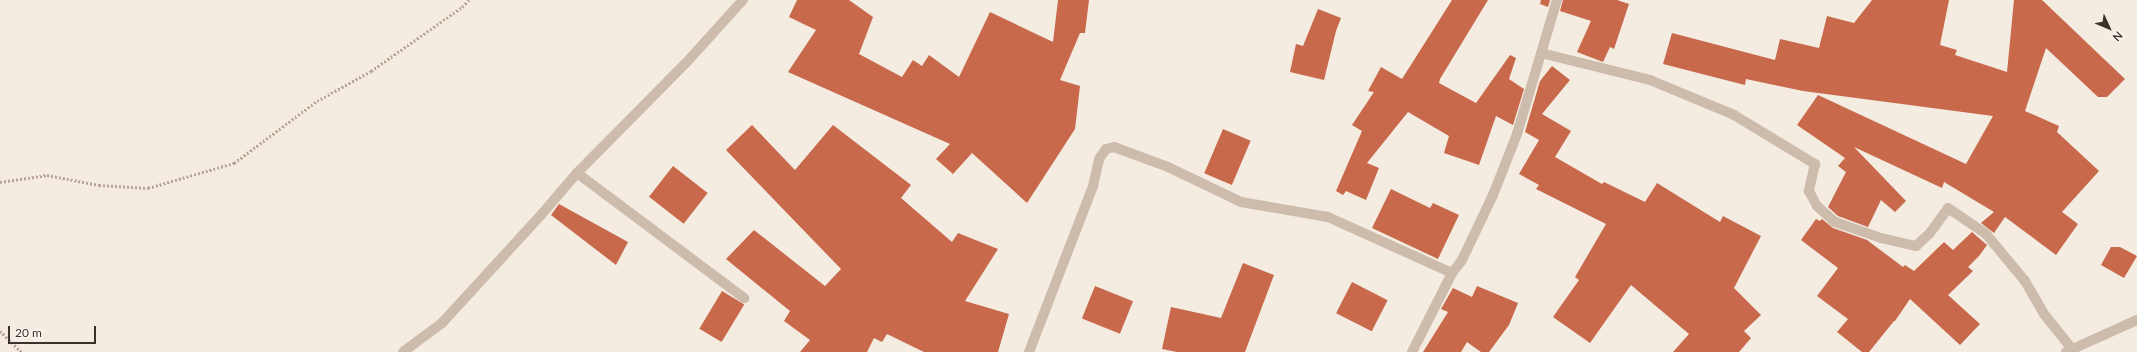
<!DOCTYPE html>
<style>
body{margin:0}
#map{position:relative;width:2137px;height:352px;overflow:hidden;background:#f4ebe1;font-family:Lato,sans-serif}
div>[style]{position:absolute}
.building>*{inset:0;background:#c8694b;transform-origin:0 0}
.path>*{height:2.5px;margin-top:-1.25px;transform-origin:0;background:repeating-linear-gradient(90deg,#b9a596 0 2px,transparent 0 4px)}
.street>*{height:10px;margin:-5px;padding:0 5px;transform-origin:5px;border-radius:5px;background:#cdbbac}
span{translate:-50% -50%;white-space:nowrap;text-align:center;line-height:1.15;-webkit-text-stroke:3px #fbf5ee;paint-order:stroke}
.north{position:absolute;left:2089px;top:8px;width:40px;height:40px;-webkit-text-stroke:3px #fbf5ee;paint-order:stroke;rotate:134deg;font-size:11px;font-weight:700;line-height:16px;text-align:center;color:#3b302b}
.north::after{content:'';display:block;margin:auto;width:14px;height:18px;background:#3b302b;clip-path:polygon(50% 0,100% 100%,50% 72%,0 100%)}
.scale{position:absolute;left:8px;top:326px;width:88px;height:18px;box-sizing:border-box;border:2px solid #3b302b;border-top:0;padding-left:5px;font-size:12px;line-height:14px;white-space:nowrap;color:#3b302b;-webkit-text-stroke:3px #fbf5ee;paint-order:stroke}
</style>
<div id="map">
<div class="building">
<div style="clip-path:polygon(797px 0,849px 0,873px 17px,859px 54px,902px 77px,913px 60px,922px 66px,929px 55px,959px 77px,990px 12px,1053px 42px,1058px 0,1089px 0,1085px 33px,1080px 33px,1060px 80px,1080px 86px,1075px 129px,1027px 203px,972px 153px,953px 174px,936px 159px,950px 144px,788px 72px,816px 30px,789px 17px)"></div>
<div style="clip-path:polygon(1452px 0,1488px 0,1440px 79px,1439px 83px,1476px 103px,1510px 55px,1516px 58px,1509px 79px,1524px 89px,1513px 125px,1496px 116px,1479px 165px,1444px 153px,1449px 136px,1408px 112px,1367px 163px,1379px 168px,1366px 200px,1346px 191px,1343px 195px,1336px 191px,1362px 131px,1352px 125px,1374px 92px,1368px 91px,1381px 67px,1402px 79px)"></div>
<div style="clip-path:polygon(1541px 0,1550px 0,1548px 7px,1540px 4px)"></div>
<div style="clip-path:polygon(1563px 0,1617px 0,1629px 4px,1614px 49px,1610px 47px,1603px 62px,1577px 52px,1591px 21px,1560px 11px)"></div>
<div style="clip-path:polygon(1872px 0,1949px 0,1940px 45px,1957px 50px,1955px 55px,2007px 72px,2014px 0,2042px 0,2125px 79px,2107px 97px,2098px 97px,2046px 48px,2025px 111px,2059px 126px,2057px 132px,2099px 171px,2062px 212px,2078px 224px,2056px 255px,2005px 217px,1994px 233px,1981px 223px,1994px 212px,1944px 182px,1942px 188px,1854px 147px,1906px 201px,1895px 212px,1881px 200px,1868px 227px,1838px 216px,1828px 207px,1846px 172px,1838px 166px,1845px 158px,1797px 125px,1818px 95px,1966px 164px,1993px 116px,1803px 91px,1746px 79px,1745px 85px,1663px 64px,1672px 33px,1775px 60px,1780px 39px,1819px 48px,1827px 16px,1854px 23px)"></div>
<div style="clip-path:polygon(1318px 9px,1341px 18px,1336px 31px,1324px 80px,1290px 72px,1296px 44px,1303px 46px)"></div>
<div style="clip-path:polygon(1552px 66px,1570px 80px,1542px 114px,1571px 131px,1555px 157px,1602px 184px,1604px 182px,1645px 202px,1657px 183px,1720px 222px,1723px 216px,1761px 236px,1734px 288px,1761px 315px,1744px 331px,1751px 338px,1739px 352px,1673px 352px,1689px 334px,1631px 285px,1590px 343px,1553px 317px,1579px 280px,1575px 277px,1606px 224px,1536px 189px,1539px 185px,1519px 174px,1539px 140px,1525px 132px,1540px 81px)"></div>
<div style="clip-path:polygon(752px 125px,795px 170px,833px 125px,911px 185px,901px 198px,952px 242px,958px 233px,998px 249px,965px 301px,1009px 314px,998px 352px,924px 352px,887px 334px,882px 342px,874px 338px,867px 352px,800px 352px,810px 340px,784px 321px,790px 311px,726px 259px,754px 230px,825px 286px,841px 269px,726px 150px)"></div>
<div style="left:1223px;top:129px;width:30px;height:48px;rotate:23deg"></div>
<div style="left:673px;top:166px;width:44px;height:39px;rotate:38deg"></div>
<div style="clip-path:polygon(1391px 189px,1430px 208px,1433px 203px,1459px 215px,1438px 259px,1372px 228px)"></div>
<div style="clip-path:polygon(559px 204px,628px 242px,616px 265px,551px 215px)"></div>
<div style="clip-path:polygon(1816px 219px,1820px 221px,1822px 219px,1833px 228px,1867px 240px,1903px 267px,1905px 265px,1914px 271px,1944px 242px,1953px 250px,1972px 232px,1987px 245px,1979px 256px,1968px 267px,1973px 271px,1948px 295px,1980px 324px,1960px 345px,1910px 299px,1895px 321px,1894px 321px,1869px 352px,1862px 352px,1837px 332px,1848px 319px,1817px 296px,1838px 268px,1801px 240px)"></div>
<div style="clip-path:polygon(2111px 247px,2120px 247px,2137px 256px,2124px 278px,2101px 265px)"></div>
<div style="clip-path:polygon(1243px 263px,1274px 275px,1245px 352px,1177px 352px,1162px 349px,1171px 307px,1221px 318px)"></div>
<div style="left:1352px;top:282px;width:40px;height:35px;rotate:27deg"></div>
<div style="left:1095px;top:286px;width:41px;height:35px;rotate:22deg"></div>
<div style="clip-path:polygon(1477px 286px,1518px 303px,1509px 325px,1489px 352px,1481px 352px,1467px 342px,1461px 352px,1423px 352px,1448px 312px,1441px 309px,1453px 288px,1472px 297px)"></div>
<div style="left:722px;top:291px;width:26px;height:44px;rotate:31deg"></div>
</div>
<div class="path">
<div style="left:0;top:182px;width:48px;rotate:-8.5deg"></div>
<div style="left:47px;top:175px;width:53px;rotate:10.9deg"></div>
<div style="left:99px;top:185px;width:49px;rotate:3.5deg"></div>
<div style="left:148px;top:188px;width:90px;rotate:-16.2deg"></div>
<div style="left:234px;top:163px;width:104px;rotate:-36.8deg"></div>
<div style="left:317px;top:101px;width:62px;rotate:-29.1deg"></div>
<div style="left:371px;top:71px;width:111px;rotate:-35.1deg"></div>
<div style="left:462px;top:7px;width:10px;rotate:-45deg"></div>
<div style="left:0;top:331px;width:30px;rotate:44deg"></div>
</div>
<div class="street">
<div style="left:1541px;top:53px;width:112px;rotate:13.9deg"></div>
<div style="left:1650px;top:80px;width:91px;rotate:22.6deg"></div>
<div style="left:1734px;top:115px;width:95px;rotate:31.2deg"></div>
<div style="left:1815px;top:164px;width:28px;rotate:103deg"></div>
<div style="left:1809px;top:191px;width:17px;rotate:62deg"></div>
<div style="left:1817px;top:206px;width:24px;rotate:42deg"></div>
<div style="left:1835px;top:222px;width:49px;rotate:19.2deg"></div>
<div style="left:1881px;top:238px;width:36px;rotate:13deg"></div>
<div style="left:1916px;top:246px;width:19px;rotate:-43deg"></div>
<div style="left:1930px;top:233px;width:31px;rotate:-54deg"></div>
<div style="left:1948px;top:208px;width:46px;rotate:34.4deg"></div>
<div style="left:1986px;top:234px;width:61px;rotate:50.3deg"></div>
<div style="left:2025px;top:281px;width:38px;rotate:60deg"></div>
<div style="left:2044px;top:314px;width:45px;rotate:51.3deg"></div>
<div style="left:577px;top:173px;width:209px;rotate:36.8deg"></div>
<div style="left:403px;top:352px;width:49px;rotate:-36.6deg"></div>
<div style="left:442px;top:323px;width:147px;rotate:-47.5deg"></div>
<div style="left:541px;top:215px;width:55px;rotate:-49.4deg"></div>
<div style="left:577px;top:173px;width:155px;rotate:-45.3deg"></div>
<div style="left:686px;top:63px;width:85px;rotate:-47.9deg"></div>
<div style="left:1029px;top:352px;width:178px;rotate:-68.9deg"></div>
<div style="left:1093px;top:186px;width:28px;rotate:-77deg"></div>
<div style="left:1099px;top:159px;width:12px;rotate:-55deg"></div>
<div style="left:1106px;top:149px;width:8px;rotate:-14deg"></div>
<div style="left:1114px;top:147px;width:58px;rotate:20.3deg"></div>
<div style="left:1168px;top:167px;width:81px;rotate:25.6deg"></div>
<div style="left:1241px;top:202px;width:88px;rotate:9.8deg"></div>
<div style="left:1328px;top:217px;width:136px;rotate:24.3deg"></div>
<div style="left:1412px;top:352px;width:89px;rotate:-63.1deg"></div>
<div style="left:1452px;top:273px;width:16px;rotate:-52deg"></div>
<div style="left:1462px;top:260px;width:72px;rotate:-64.5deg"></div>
<div style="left:1493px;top:195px;width:66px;rotate:-68.5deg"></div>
<div style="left:1517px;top:134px;width:140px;rotate:-73.4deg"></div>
<div style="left:2066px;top:352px;width:78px;rotate:-24.3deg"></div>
</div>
<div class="north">N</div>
<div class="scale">20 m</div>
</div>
